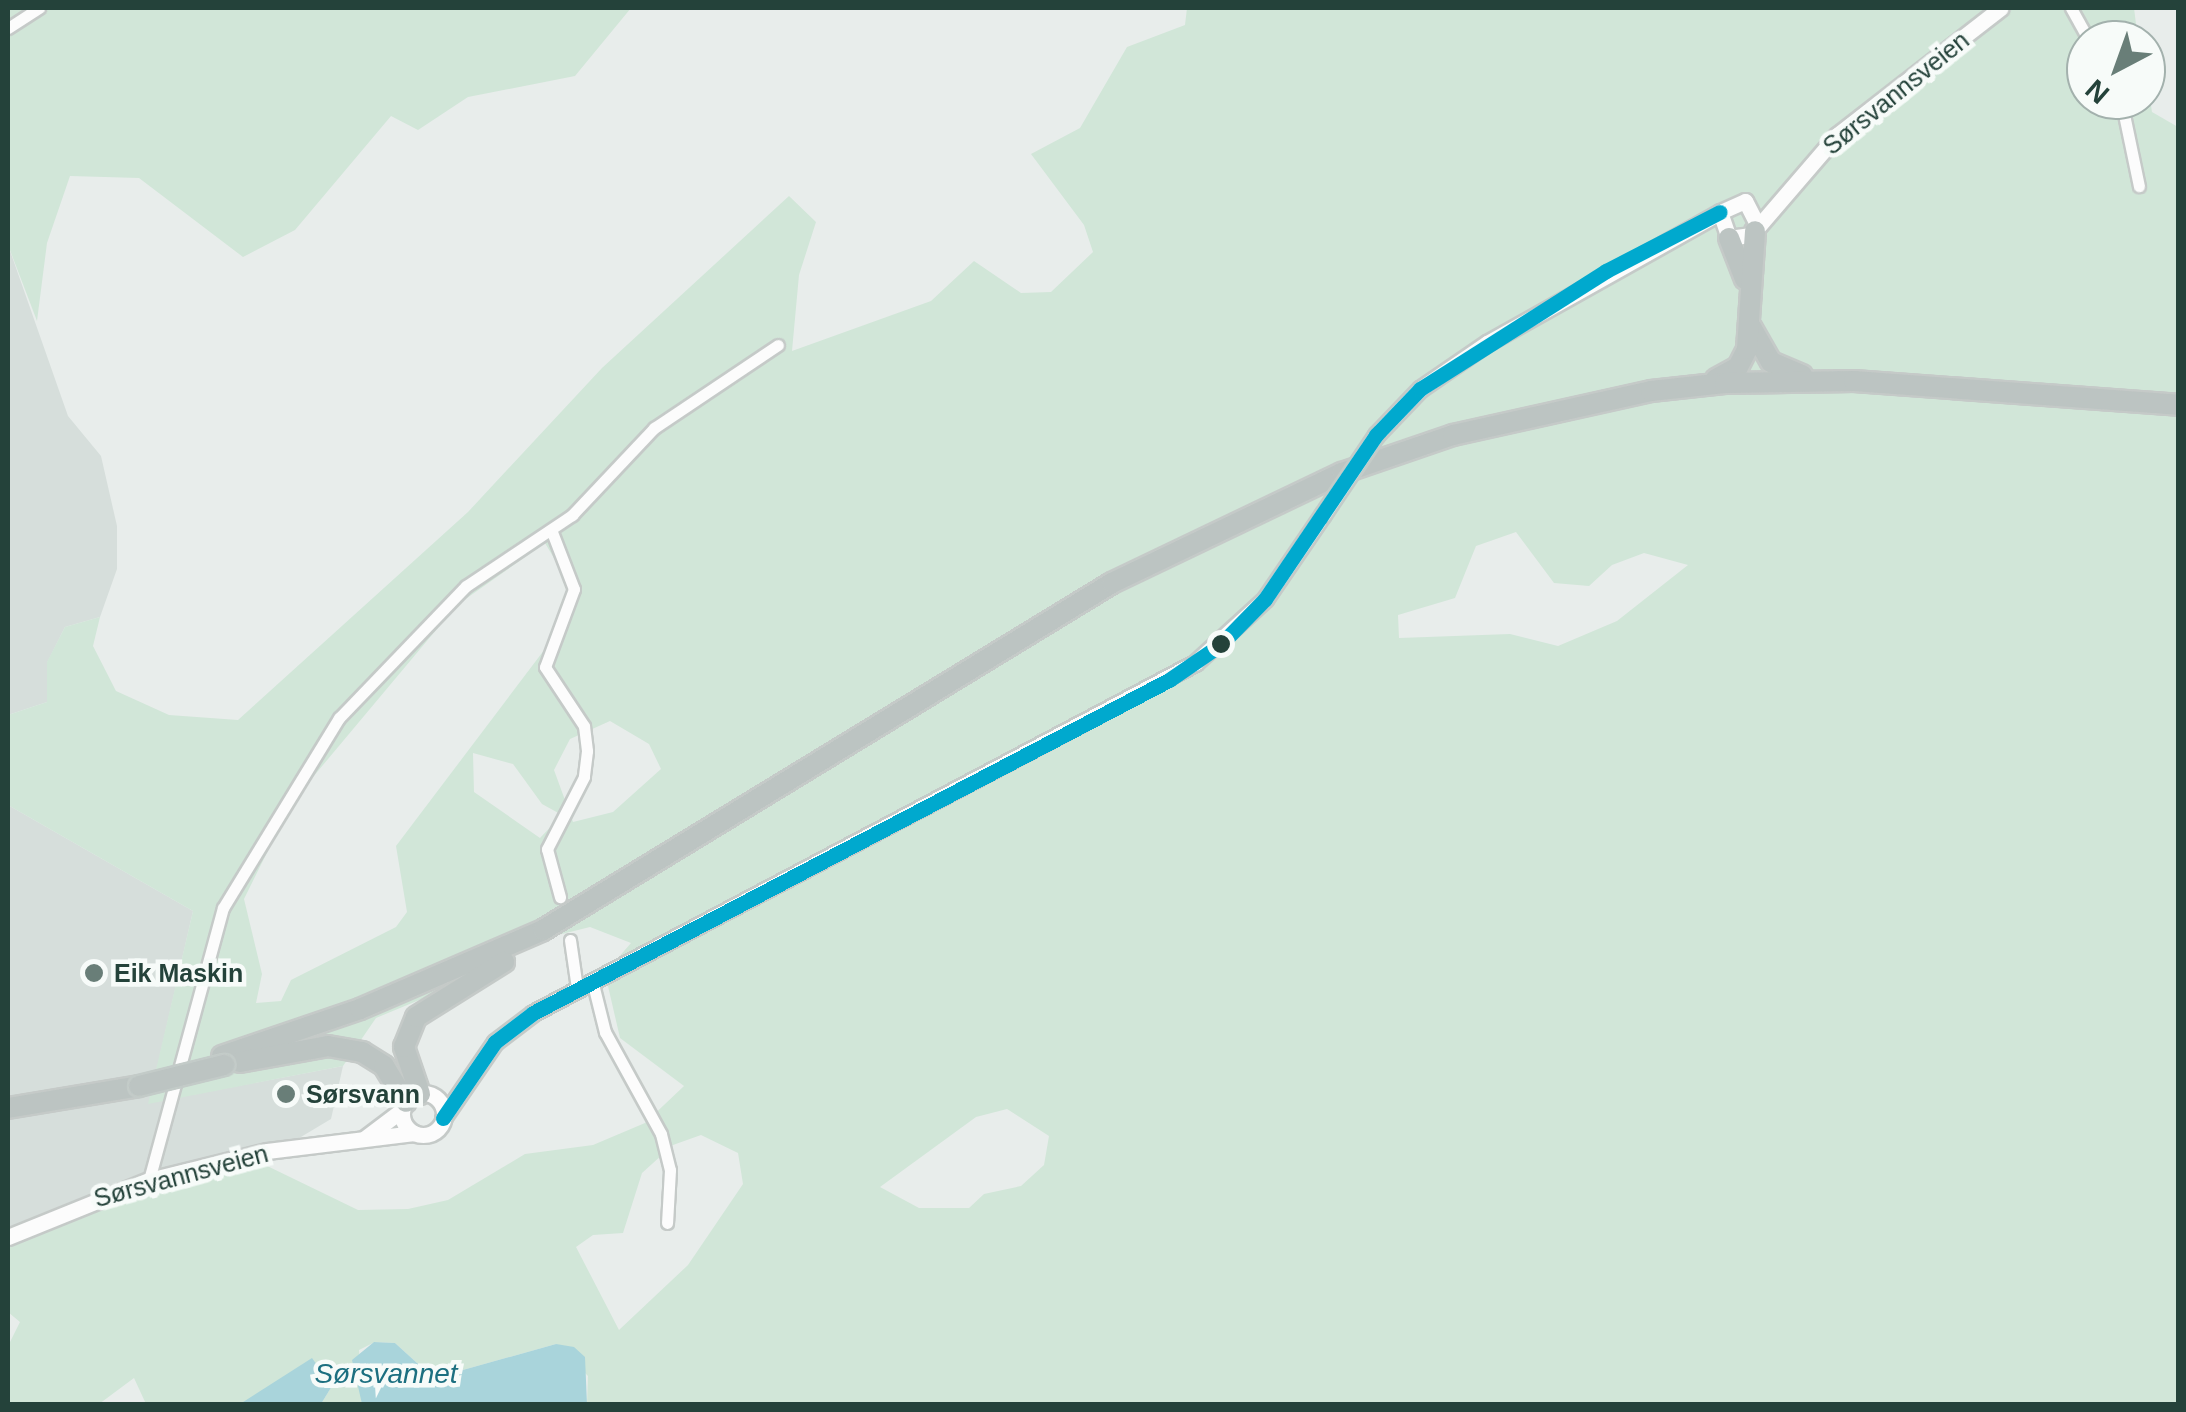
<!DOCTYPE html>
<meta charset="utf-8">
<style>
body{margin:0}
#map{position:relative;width:2186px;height:1412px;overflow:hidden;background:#e8edeb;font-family:Helvetica,sans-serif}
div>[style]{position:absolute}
.built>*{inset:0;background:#d6dedb}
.green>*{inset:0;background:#d1e6d8}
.water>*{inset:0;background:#a9d4db}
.roads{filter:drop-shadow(2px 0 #c5cac8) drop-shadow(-2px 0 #c5cac8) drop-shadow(0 2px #c5cac8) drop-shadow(0 -2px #c5cac8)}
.street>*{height:11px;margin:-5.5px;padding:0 5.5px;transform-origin:5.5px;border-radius:5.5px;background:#fcfcfc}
.secondary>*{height:15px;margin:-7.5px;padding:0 7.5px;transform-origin:7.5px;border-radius:7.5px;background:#fcfcfc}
.secondary>.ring{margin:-7.5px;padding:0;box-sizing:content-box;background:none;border:15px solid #fcfcfc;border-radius:50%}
.highway>*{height:20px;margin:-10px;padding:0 10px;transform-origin:10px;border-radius:10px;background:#bcc4c2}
.bridges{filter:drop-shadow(2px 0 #c3cbc8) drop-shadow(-2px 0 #c3cbc8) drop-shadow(0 2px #c3cbc8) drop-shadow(0 -2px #c3cbc8)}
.secondary-bridge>*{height:15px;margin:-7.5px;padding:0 7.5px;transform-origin:7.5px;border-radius:7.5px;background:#fcfcfc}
.highway-bridge>*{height:20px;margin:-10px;padding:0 10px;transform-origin:10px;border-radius:10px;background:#bcc4c2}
.bus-1>*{height:15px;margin:-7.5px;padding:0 7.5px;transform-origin:7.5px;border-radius:7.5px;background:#00a9ce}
.dots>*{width:28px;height:28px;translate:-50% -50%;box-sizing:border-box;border:5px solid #f7fbf9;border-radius:50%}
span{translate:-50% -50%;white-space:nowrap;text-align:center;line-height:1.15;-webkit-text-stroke:9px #f7fbf9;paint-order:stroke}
.street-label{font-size:25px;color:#24423a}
.poi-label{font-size:25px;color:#24423a;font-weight:700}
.left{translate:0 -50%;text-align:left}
.water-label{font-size:28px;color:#1c6f80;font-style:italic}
.frame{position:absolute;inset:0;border:10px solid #24423a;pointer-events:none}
.north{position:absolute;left:2066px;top:20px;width:100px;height:100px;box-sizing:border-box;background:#f7fbf9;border:2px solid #a3b1ad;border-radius:50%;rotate:221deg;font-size:28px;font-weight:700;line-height:40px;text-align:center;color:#24423a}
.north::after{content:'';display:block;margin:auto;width:35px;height:45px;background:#697e78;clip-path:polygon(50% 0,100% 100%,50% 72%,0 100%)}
</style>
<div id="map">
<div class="built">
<div style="clip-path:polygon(8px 245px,68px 416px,101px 456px,117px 526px,117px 569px,100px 617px,65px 627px,47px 663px,47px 702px,8px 715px)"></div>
<div style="clip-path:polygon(8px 805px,193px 911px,149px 1103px,343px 1066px,331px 1119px,259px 1162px,199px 1182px,126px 1184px,8px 1243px)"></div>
</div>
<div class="green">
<div style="clip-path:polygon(8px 8px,631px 8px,575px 76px,468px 97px,418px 130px,391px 116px,295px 230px,243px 257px,139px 178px,70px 176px,47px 243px,37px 321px,8px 245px)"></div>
<div style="clip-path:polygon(evenodd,1187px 8px,2134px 8px,2138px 40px,2086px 40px,2086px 100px,2146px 100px,2146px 73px,2152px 112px,2178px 127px,2178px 1404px,587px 1404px,588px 1376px,556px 1344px,445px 1375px,428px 1373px,395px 1343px,375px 1342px,359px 1350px,362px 1404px,321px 1404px,332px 1386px,240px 1404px,146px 1404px,134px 1378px,99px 1404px,8px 1404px,8px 1346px,20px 1322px,8px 1312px,8px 1243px,126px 1184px,199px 1182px,259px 1162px,358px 1210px,408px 1209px,448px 1200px,525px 1154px,593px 1145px,645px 1123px,684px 1086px,620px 1038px,605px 973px,631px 943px,590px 927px,542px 939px,489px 971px,376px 1018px,343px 1066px,148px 1104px,193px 911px,8px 805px,8px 715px,47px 702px,47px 662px,65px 627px,100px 617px,93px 646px,116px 691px,169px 715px,238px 720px,468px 512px,602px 368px,789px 196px,816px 222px,799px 275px,792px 351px,931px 301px,974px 261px,1021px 293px,1051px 292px,1093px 252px,1084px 225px,1031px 154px,1080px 128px,1127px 47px,1185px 25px,1187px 8px,1516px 532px,1554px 583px,1589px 586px,1612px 565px,1644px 553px,1688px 565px,1617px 621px,1558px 646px,1510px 634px,1399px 638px,1398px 615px,1455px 598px,1476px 546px,1516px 532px,1187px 8px,545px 543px,570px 585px,554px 637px,396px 846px,407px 912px,396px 927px,291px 980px,281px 1001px,256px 1003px,262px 974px,244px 899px,292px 802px,457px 605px,545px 543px,1187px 8px,610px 721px,649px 744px,661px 769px,613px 812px,573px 822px,554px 770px,570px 739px,610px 721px,1187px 8px,473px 753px,513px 764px,542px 804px,562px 815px,540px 838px,474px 792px,473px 753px,1187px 8px,1007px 1109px,1049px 1136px,1044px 1165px,1021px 1186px,984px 1194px,969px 1208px,919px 1208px,880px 1187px,976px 1117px,1007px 1109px,1187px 8px,701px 1135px,738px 1153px,743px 1184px,688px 1265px,619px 1330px,576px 1247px,593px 1235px,623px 1233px,642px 1173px,673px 1145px,701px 1135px)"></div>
</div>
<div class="water">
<div style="clip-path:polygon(374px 1342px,395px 1343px,428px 1373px,445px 1375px,556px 1344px,574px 1347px,585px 1357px,587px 1404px,362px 1404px,352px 1360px)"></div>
<div style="clip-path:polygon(312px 1358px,332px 1386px,321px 1404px,240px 1404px)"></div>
</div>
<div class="roads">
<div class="street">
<div style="left:2071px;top:8px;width:37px;rotate:61deg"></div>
<div style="left:8px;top:28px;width:37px;rotate:-33deg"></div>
<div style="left:2121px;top:100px;width:88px;rotate:78.2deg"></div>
<div style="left:552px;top:532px;width:61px;rotate:68.9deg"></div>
<div style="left:574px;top:589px;width:83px;rotate:110.4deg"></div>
<div style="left:545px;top:667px;width:71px;rotate:56.5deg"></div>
<div style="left:584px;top:726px;width:25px;rotate:83deg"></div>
<div style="left:587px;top:751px;width:26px;rotate:97deg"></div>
<div style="left:584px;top:777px;width:81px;rotate:117.2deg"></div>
<div style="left:547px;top:849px;width:50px;rotate:74.8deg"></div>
<div style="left:570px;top:940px;width:49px;rotate:81.7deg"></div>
<div style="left:592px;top:980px;width:54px;rotate:76deg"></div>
<div style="left:605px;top:1032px;width:116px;rotate:61.2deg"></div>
<div style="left:661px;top:1134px;width:37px;rotate:76deg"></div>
<div style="left:670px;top:1170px;width:53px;rotate:93.2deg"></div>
<div style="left:149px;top:1180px;width:282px;rotate:-74.8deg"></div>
<div style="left:223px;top:908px;width:223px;rotate:-58.6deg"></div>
<div style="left:339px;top:718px;width:183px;rotate:-46.1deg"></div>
<div style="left:466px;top:586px;width:128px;rotate:-33.8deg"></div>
<div style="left:572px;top:515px;width:120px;rotate:-46.7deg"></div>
<div style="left:654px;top:428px;width:149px;rotate:-33.8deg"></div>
</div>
<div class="secondary">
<div style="left:1758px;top:226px;width:28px;rotate:-117deg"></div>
<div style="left:1745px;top:201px;width:27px;rotate:156deg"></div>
<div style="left:1720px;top:212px;width:28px;rotate:71deg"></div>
<div style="left:1729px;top:238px;width:22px;rotate:-8deg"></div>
<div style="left:1751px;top:235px;width:132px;rotate:-49.3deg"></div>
<div style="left:1837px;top:135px;width:207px;rotate:-37.8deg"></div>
<div style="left:1376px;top:435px;width:64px;rotate:-46.3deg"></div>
<div style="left:1420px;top:389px;width:81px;rotate:-34.5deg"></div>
<div style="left:1487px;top:343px;width:267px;rotate:-29.3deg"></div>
<div class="ring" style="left:402px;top:1093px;width:27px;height:27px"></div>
<div style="left:443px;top:1118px;width:92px;rotate:-55.6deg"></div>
<div style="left:495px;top:1042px;width:48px;rotate:-37.3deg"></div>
<div style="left:533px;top:1013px;width:749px;rotate:-27.87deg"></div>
<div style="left:1195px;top:663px;width:95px;rotate:-42.4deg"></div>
<div style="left:1265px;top:599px;width:103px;rotate:-55.7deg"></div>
<div style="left:365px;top:1138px;width:46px;rotate:-37.1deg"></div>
<div style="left:8px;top:1237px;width:152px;rotate:-22deg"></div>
<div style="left:149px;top:1180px;width:122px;rotate:-13.8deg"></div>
<div style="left:267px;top:1151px;width:148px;rotate:-7deg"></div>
</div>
<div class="highway">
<div style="left:1729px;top:238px;width:44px;rotate:68.7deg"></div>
<div style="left:1751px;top:327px;width:40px;rotate:60.3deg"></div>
<div style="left:1771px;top:362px;width:34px;rotate:23deg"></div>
<div style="left:1716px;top:379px;width:25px;rotate:-29deg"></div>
<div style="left:1738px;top:367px;width:20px;rotate:-63deg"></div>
<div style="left:1747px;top:349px;width:118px;rotate:-86.1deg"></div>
<div style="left:222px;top:1056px;width:146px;rotate:-18.8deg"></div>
<div style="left:360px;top:1009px;width:199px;rotate:-23.3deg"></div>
<div style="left:543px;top:930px;width:666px;rotate:-31.38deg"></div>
<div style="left:1112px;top:583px;width:255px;rotate:-25.6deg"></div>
<div style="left:1342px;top:473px;width:117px;rotate:-18.9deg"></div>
<div style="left:1453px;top:435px;width:203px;rotate:-12.5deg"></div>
<div style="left:1651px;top:391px;width:74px;rotate:-6.2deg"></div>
<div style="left:1725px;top:383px;width:129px;rotate:-0.9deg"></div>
<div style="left:1854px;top:381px;width:325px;rotate:4.2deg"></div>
<div style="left:240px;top:1062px;width:89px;rotate:-10.3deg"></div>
<div style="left:328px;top:1046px;width:35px;rotate:10deg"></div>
<div style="left:362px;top:1052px;width:26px;rotate:32deg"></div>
<div style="left:384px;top:1066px;width:42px;rotate:58.6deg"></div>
<div style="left:420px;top:1094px;width:50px;rotate:-108.8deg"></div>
<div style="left:404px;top:1047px;width:32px;rotate:-68deg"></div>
<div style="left:416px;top:1017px;width:104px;rotate:-32deg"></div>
<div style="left:8px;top:1108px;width:133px;rotate:-9.5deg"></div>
</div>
</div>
<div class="bridges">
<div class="secondary-bridge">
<div style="left:1323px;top:514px;width:95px;rotate:-56.1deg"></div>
</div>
<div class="highway-bridge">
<div style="left:139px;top:1086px;width:88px;rotate:-13.9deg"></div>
</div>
</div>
<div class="bus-1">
<div style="left:443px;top:1118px;width:92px;rotate:-55.6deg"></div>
<div style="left:495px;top:1042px;width:48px;rotate:-37.3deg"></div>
<div style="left:533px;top:1013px;width:718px;rotate:-27.64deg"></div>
<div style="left:1169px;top:680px;width:62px;rotate:-34.5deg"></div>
<div style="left:1220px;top:645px;width:64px;rotate:-45.6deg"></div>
<div style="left:1265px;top:599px;width:198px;rotate:-55.9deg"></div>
<div style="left:1376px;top:435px;width:64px;rotate:-46.3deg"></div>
<div style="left:1420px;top:389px;width:220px;rotate:-32.4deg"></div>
<div style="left:1606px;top:271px;width:128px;rotate:-27.4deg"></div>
</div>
<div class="dots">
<div style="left:1221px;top:644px;background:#24423a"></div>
<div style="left:94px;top:973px;background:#697e78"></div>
<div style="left:286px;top:1094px;background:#697e78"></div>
</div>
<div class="street-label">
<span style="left:1896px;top:93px;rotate:-39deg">Sørsvannsveien</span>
<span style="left:181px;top:1176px;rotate:-15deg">Sørsvannsveien</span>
</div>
<div class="poi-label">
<span class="left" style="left:114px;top:973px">Eik Maskin</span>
<span class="left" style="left:306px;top:1094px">Sørsvann</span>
</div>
<div class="water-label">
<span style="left:386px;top:1374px">Sørsvannet</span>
</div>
<div class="frame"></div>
<div class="north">N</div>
</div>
